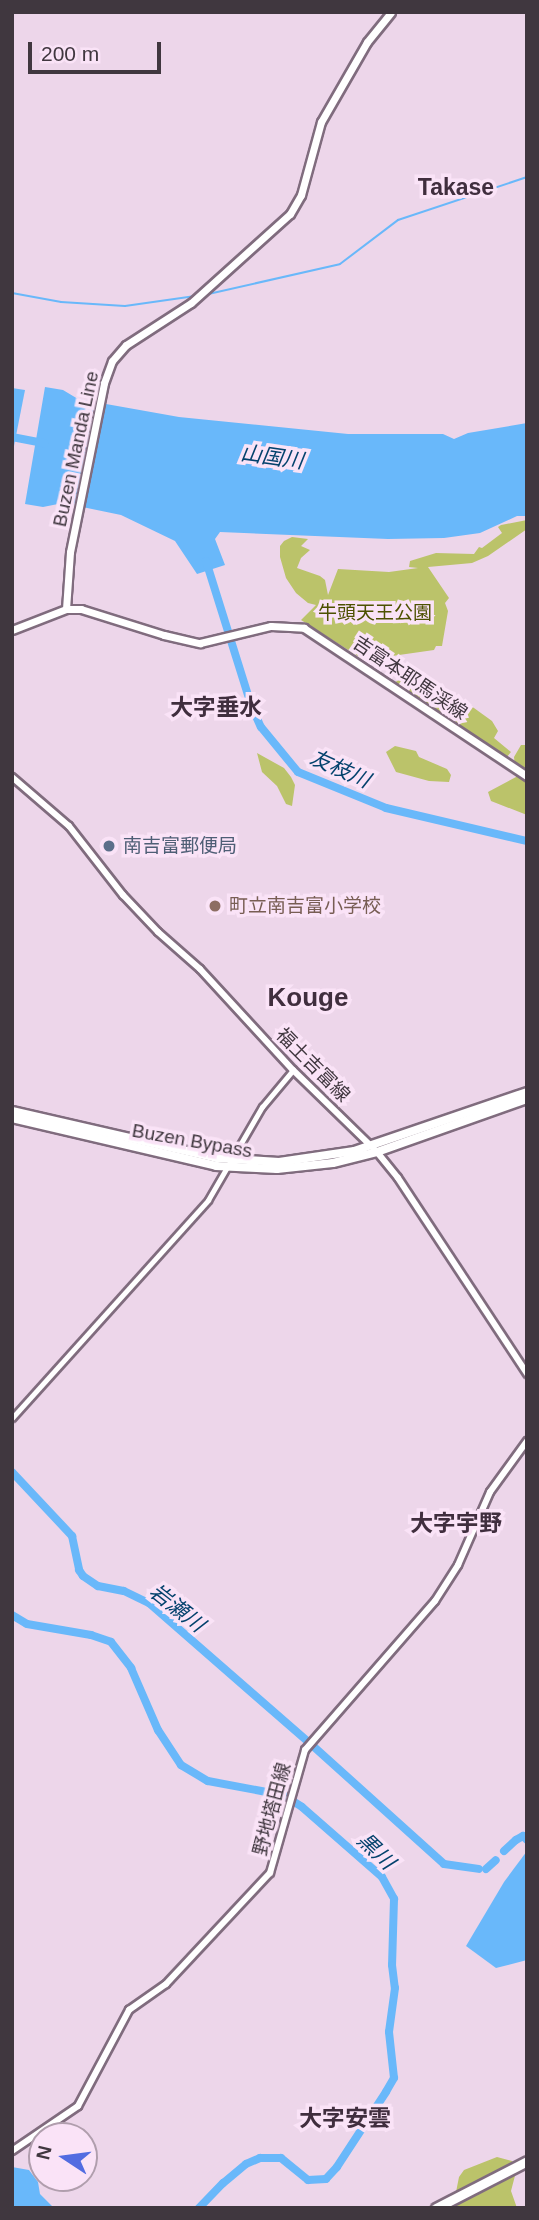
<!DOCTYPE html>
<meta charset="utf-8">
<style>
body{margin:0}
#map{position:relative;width:539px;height:2220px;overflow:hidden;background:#edd6ea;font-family:Helvetica,"Noto Sans JP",sans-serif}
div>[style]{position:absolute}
.green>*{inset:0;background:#bbc36a}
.water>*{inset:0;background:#69b8fa}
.stream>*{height:2px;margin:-1px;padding:0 1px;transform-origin:1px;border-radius:1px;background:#69b8fa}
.river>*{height:8px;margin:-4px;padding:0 4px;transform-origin:4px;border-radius:4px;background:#69b8fa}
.roads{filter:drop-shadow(2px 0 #806c7e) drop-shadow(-2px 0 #806c7e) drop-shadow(0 2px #806c7e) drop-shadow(0 -2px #806c7e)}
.tertiary>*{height:5px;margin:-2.5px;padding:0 2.5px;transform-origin:2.5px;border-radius:2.5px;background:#fff}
.secondary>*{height:6px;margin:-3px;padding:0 3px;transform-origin:3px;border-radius:3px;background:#fff}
.primary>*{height:7px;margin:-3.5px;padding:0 3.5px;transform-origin:3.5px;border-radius:3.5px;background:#fff}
.trunk>*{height:8px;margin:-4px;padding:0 4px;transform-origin:4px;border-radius:4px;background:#fff}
.motorway>*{height:9px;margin:-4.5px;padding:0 4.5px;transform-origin:4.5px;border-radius:4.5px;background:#fff}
.dots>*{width:19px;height:19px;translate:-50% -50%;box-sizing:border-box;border:4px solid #fae3f7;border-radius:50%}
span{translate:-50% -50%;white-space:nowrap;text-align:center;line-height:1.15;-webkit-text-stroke:7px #fae3f7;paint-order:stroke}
.street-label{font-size:19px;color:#40373f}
.park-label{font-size:19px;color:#4d5101}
.service-label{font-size:19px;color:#4e5e75}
.left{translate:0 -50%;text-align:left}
.education-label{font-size:19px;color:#785e54}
.water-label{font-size:21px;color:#04426d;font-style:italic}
.quarter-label{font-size:23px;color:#402e3e;font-weight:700}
.district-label{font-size:26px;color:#402e3e;font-weight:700}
.frame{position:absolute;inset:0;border:14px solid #40373f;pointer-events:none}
.north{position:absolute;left:28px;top:2122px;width:70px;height:70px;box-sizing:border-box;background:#fae3f7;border:2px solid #b09ead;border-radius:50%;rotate:283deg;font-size:19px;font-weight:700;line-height:28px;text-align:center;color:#40373f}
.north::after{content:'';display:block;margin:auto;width:24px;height:32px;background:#526ce1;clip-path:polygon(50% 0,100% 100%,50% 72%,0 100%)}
.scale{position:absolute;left:28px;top:42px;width:133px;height:32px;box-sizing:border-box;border:4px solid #40373f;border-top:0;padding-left:9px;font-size:21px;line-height:24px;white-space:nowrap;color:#40373f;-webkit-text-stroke:5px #fae3f7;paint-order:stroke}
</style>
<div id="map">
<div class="green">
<div style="clip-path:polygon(527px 520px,527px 529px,488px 556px,472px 563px,428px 567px,449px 598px,445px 603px,448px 611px,442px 646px,436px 646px,434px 650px,364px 660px,301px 620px,316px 605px,308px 603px,296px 593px,286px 578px,280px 557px,280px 546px,284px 541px,292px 537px,308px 539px,301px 546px,310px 550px,301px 558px,297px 568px,320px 576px,325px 580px,328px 595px,338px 569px,389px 572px,418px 568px,409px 567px,410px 561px,436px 553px,474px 554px,479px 547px,482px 548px,502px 533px,498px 527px,501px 525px)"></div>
<div style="clip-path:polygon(402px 679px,425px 694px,441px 688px,474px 708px,492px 721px,498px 731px,494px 738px,511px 752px,506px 758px,395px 682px)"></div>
<div style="clip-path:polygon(521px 745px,527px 745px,527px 815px,491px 801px,488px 792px,516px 777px,514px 757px)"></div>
<div style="clip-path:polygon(395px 746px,416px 751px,419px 757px,447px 769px,451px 775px,449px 782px,429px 781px,396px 772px,386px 752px)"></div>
<div style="clip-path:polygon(257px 753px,284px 768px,291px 777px,295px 785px,292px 806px,286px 804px,277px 786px,262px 772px)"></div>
<div style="clip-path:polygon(497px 2157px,512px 2161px,517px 2168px,511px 2191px,517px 2208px,457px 2208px,455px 2197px,459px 2177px,464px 2170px)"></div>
</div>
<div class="water">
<div style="clip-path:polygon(45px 387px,63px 390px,78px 399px,179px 417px,348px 434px,443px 434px,454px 439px,468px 433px,527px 423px,527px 516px,517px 516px,480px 533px,444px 538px,388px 539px,220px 532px,215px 539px,225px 565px,197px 574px,175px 541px,121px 515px,63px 503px,43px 507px,25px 504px)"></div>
<div style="clip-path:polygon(12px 388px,25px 390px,12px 456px)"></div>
<div style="clip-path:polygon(527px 1851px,527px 1960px,496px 1968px,466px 1946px,504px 1882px)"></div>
<div style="clip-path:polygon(12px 2167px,29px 2170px,38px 2182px,40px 2194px,54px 2208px,12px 2208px)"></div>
</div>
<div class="stream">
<div style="left:12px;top:293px;width:50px;rotate:10.4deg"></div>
<div style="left:61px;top:302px;width:64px;rotate:3.6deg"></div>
<div style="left:125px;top:306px;width:71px;rotate:-8.1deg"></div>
<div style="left:204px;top:295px;width:139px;rotate:-12.8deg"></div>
<div style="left:340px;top:264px;width:73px;rotate:-37.2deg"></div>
<div style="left:398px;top:220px;width:136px;rotate:-18.4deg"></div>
</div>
<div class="river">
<div style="left:12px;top:437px;width:33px;rotate:11deg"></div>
<div style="left:206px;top:561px;width:151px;rotate:72.6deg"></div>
<div style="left:251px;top:705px;width:24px;rotate:66deg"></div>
<div style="left:261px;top:727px;width:58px;rotate:50.6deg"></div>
<div style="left:298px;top:772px;width:95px;rotate:22.2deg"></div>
<div style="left:386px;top:808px;width:145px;rotate:13.2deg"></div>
<div style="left:12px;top:1472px;width:88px;rotate:46.8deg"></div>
<div style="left:72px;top:1536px;width:35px;rotate:78deg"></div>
<div style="left:79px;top:1570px;width:7px;rotate:56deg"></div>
<div style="left:83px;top:1576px;width:18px;rotate:34deg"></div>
<div style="left:98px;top:1586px;width:26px;rotate:11deg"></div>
<div style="left:124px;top:1591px;width:28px;rotate:26deg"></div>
<div style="left:149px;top:1603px;width:210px;rotate:41.1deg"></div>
<div style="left:12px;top:1615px;width:17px;rotate:31deg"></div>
<div style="left:27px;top:1624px;width:65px;rotate:9.8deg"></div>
<div style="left:91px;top:1635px;width:21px;rotate:19deg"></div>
<div style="left:111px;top:1642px;width:33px;rotate:52deg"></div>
<div style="left:131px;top:1668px;width:68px;rotate:66.5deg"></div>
<div style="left:158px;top:1730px;width:42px;rotate:56.7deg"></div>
<div style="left:181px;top:1765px;width:31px;rotate:31deg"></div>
<div style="left:208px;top:1781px;width:76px;rotate:10.6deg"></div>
<div style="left:283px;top:1795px;width:22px;rotate:32deg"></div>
<div style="left:302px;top:1807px;width:106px;rotate:41.2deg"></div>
<div style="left:382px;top:1877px;width:25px;rotate:61deg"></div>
<div style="left:394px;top:1899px;width:66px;rotate:91.7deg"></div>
<div style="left:392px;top:1965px;width:23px;rotate:83deg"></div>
<div style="left:395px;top:1988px;width:44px;rotate:97.8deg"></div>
<div style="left:389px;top:2032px;width:46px;rotate:83.8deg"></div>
<div style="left:394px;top:2078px;width:16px;rotate:120deg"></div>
<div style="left:386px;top:2092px;width:90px;rotate:123.2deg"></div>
<div style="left:337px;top:2167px;width:16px;rotate:133deg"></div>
<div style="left:326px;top:2179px;width:18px;rotate:177deg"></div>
<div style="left:308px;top:2180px;width:35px;rotate:-141deg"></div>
<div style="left:281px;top:2158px;width:21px;rotate:180deg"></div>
<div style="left:260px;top:2158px;width:15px;rotate:157deg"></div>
<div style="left:246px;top:2164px;width:30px;rotate:140deg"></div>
<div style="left:223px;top:2183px;width:35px;rotate:134deg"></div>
<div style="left:313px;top:1746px;width:176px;rotate:42deg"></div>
<div style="left:444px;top:1864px;width:35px;rotate:8deg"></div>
<div style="left:504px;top:1851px;width:16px;rotate:-43deg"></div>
<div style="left:516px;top:1840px;width:8px;rotate:-30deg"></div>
<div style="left:523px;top:1836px;width:6px;rotate:45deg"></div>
<div style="left:486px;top:1869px;width:13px;rotate:-42deg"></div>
</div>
<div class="roads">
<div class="tertiary">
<div style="left:12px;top:1418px;width:293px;rotate:-48deg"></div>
<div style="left:208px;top:1200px;width:108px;rotate:-59.9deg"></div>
<div style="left:262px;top:1107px;width:48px;rotate:-50deg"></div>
</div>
<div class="secondary">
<div style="left:12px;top:777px;width:75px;rotate:40.7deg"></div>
<div style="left:69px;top:826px;width:88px;rotate:52deg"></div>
<div style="left:123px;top:895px;width:51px;rotate:46.6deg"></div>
<div style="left:158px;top:932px;width:56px;rotate:41.4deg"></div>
<div style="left:200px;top:969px;width:137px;rotate:47.4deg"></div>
<div style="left:293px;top:1070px;width:117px;rotate:44.3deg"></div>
<div style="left:377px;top:1152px;width:33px;rotate:51deg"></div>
<div style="left:398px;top:1178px;width:235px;rotate:56.6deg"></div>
<div style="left:12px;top:2151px;width:80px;rotate:-34.3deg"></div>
<div style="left:78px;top:2106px;width:109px;rotate:-62deg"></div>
<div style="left:129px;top:2010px;width:45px;rotate:-35.1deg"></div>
<div style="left:166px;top:1984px;width:152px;rotate:-46.9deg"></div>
<div style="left:270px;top:1873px;width:128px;rotate:-74.1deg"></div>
<div style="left:305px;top:1750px;width:198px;rotate:-48.9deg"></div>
<div style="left:435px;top:1601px;width:43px;rotate:-57.4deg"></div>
<div style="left:458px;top:1565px;width:80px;rotate:-66.3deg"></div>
<div style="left:490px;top:1492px;width:63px;rotate:-54deg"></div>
</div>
<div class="primary">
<div style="left:66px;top:609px;width:57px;rotate:-86deg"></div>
<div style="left:70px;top:552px;width:172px;rotate:-78.6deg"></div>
<div style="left:104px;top:383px;width:23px;rotate:-70deg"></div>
<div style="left:112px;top:361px;width:21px;rotate:-49deg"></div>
<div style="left:126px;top:345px;width:77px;rotate:-32.9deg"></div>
<div style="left:191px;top:303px;width:133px;rotate:-42deg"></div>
<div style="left:290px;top:214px;width:22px;rotate:-60deg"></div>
<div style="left:301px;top:195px;width:76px;rotate:-74.7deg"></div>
<div style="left:321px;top:122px;width:92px;rotate:-60.1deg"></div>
<div style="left:367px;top:42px;width:38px;rotate:-51deg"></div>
<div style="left:12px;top:630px;width:58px;rotate:-21.3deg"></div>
<div style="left:66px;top:609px;width:15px"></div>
<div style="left:81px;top:609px;width:87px;rotate:17.4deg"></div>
<div style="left:164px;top:635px;width:37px;rotate:13deg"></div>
<div style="left:200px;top:643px;width:73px;rotate:-13.5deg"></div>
<div style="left:271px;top:626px;width:33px;rotate:3deg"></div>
<div style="left:304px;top:628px;width:268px;rotate:33.6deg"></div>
</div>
<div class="trunk">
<div style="left:12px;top:1111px;width:210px;rotate:12.9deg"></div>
<div style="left:217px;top:1158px;width:62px;rotate:3.7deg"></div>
<div style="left:279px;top:1162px;width:76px;rotate:-8.3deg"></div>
<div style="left:354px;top:1151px;width:183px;rotate:-18.8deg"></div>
<div style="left:12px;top:1118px;width:210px;rotate:13.2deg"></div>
<div style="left:216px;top:1166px;width:61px;rotate:2.8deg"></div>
<div style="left:277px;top:1169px;width:56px;rotate:-6.1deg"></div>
<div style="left:333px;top:1163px;width:45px;rotate:-14deg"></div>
<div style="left:377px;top:1152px;width:159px;rotate:-19.5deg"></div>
</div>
<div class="motorway">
<div style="left:436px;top:2208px;width:102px;rotate:-27.3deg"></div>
</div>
</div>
<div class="dots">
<div style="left:109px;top:846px;background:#5c6f8a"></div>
<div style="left:215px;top:906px;background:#8d6e63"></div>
</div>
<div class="street-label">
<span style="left:76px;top:449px;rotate:-78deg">Buzen Manda Line</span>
<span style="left:410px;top:678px;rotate:34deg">吉富本耶馬渓線</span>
<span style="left:313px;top:1065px;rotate:45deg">福土吉富線</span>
<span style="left:192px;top:1141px;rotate:10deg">Buzen Bypass</span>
<span style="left:272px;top:1809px;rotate:-75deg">野地塔田線</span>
</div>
<div class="park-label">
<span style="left:375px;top:613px">牛頭天王公園</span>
</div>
<div class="service-label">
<span class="left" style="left:123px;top:846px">南吉富郵便局</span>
</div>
<div class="education-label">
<span class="left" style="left:229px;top:906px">町立南吉富小学校</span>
</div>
<div class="water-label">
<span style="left:272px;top:457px;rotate:8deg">山国川</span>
<span style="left:340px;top:769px;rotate:24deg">友枝川</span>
<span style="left:177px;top:1608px;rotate:38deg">岩瀬川</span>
<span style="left:376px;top:1851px;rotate:44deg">黒川</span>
</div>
<div class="quarter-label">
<span style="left:456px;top:187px">Takase</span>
<span style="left:216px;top:707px">大字垂水</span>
<span style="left:456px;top:1523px">大字宇野</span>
<span style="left:345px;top:2118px">大字安雲</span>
</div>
<div class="district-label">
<span style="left:308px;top:998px">Kouge</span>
</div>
<div class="frame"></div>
<div class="north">N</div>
<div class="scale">200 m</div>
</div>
